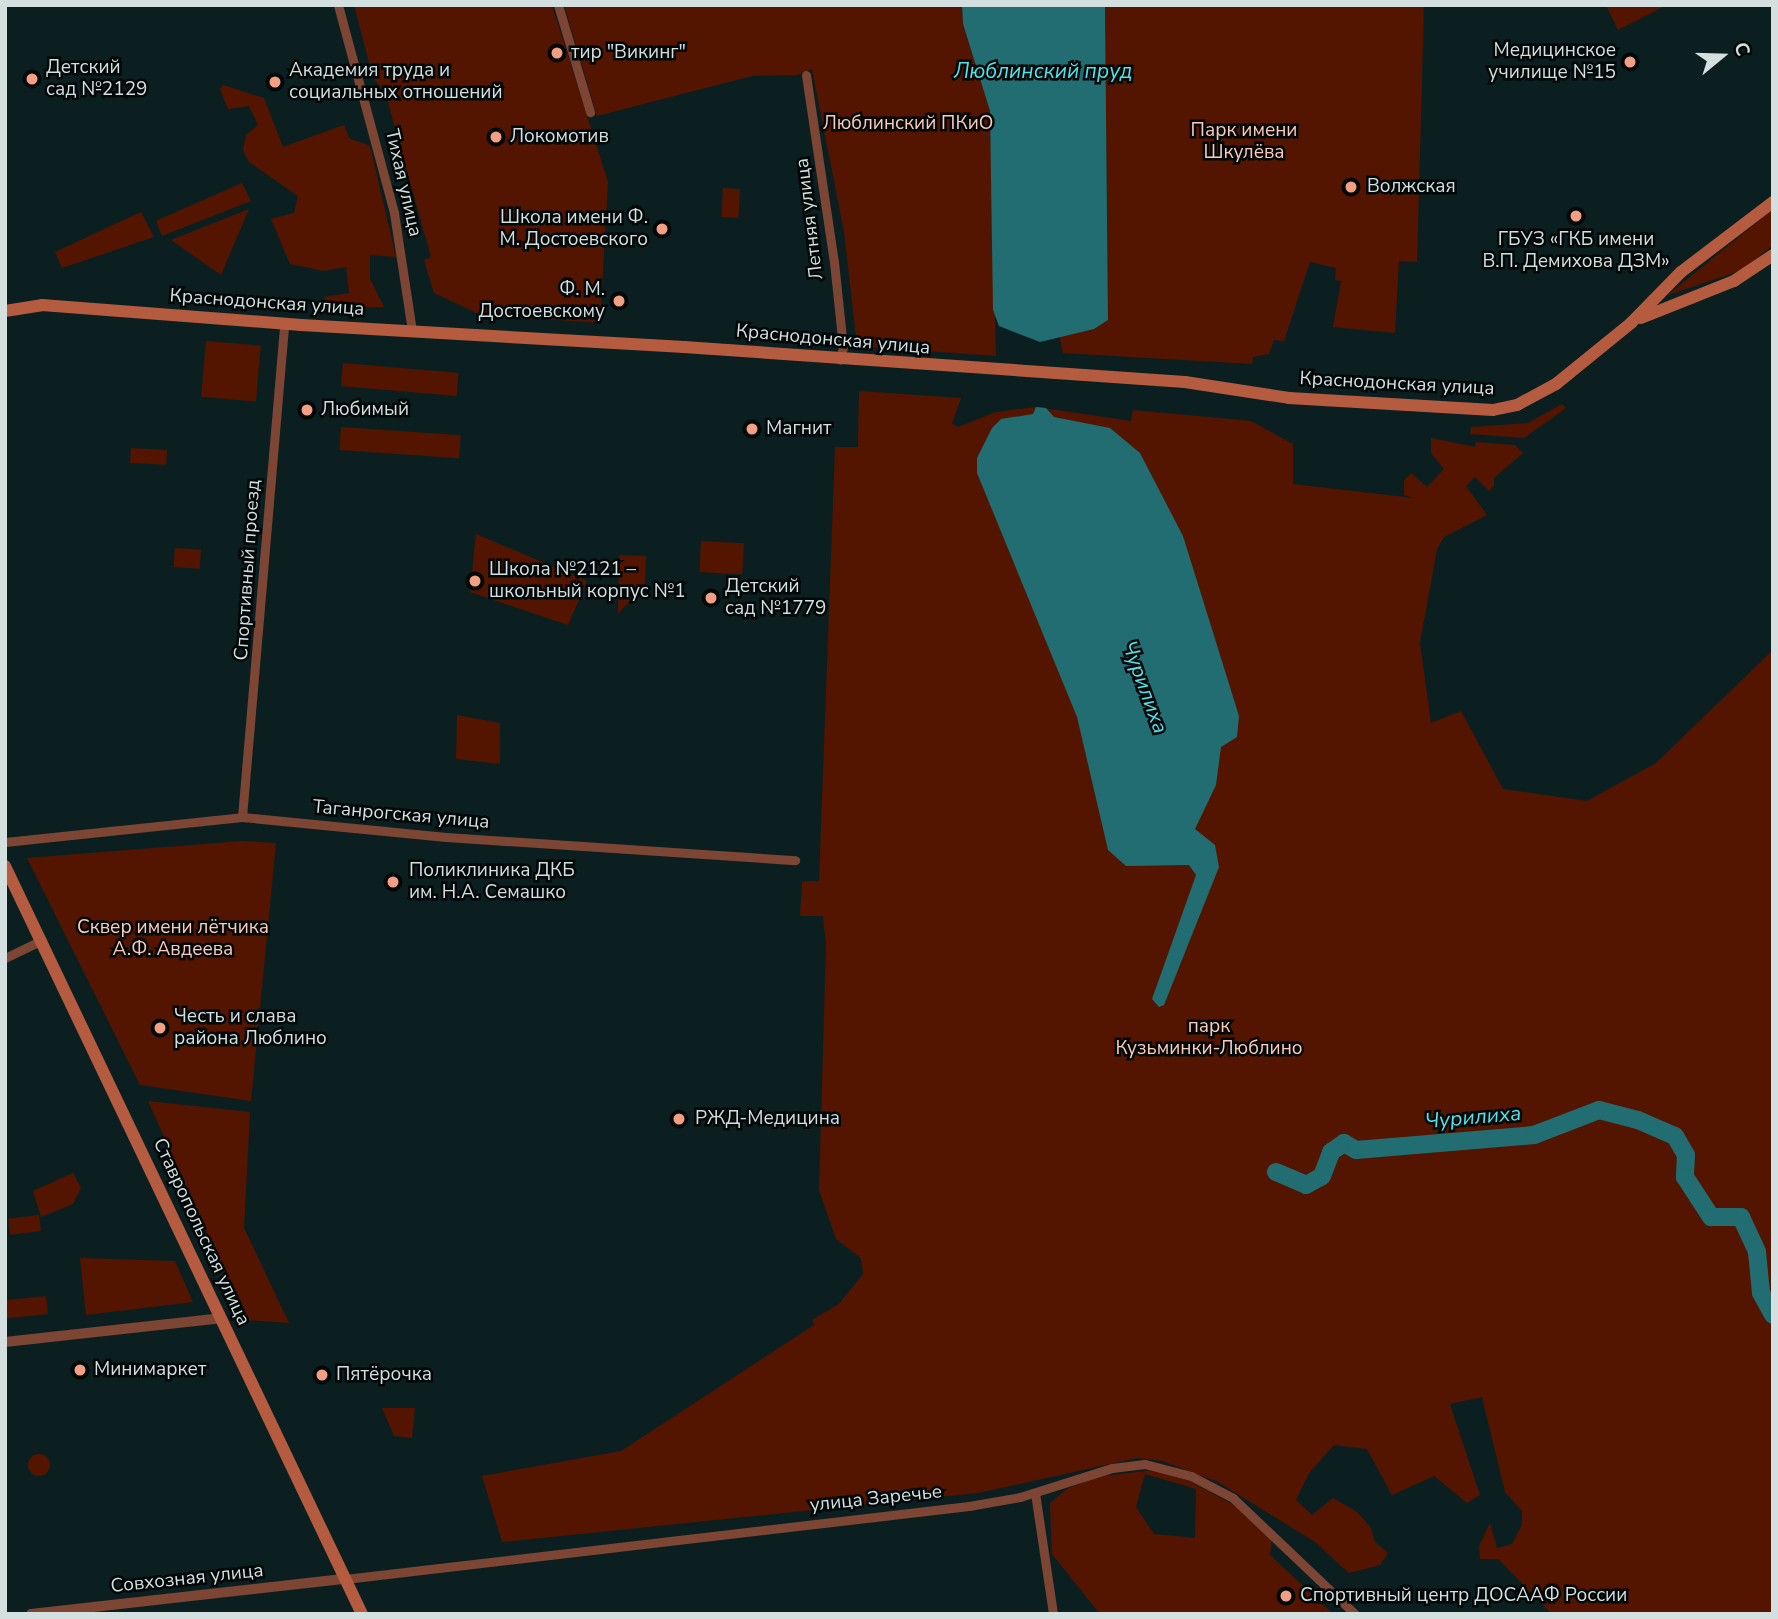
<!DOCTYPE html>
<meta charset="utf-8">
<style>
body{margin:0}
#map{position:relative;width:1778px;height:1619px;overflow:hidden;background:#0c1f20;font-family:"Nunito Sans",sans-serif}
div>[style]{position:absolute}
.green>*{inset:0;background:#541500;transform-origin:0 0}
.round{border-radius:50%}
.water>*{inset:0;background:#216d71}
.river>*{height:18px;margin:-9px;padding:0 9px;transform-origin:9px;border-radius:9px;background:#216d71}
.minor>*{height:9px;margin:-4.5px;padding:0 4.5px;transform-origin:4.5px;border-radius:4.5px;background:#7d4634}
.tertiary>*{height:10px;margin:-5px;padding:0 5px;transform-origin:5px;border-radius:5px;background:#7d4634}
.secondary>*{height:12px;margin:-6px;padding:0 6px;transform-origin:6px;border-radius:6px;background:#b55c40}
.dots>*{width:19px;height:19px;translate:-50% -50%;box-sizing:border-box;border:4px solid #020708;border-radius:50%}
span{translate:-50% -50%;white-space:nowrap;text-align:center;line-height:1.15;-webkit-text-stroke:5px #020708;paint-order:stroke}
.poi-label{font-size:19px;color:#d4dfe0}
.right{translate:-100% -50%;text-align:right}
.left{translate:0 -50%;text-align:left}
.park-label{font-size:19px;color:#fccbbb}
.street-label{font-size:19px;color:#d4dfe0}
.water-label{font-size:21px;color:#53e2e9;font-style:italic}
.frame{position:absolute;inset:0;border:7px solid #d4dfe0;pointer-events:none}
.north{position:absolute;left:1687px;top:21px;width:70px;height:70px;-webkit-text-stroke:5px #020708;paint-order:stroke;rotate:71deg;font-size:19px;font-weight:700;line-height:28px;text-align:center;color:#d4dfe0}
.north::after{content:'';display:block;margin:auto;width:24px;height:32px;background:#d4dfe0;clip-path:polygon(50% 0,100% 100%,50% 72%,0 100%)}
</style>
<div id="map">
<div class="green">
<div style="clip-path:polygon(354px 5px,552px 5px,608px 182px,600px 323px,481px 315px,434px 293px,424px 260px,431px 257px,385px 92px,373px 78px)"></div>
<div style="clip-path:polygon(564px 5px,962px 5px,963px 24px,990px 111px,996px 356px,857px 346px,844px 232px,812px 69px,797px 75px,752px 76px,597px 116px)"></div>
<div style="clip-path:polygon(1105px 5px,1424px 5px,1417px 262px,1399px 261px,1395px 333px,1333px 327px,1341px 281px,1335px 280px,1336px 268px,1310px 262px,1284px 341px,1274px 340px,1269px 354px,1253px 357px,1252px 364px,1063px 353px,1059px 335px,1094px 329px,1108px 320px)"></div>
<div style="clip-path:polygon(1606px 5px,1662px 5px,1663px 7px,1618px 30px)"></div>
<div style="clip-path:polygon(223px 85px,264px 98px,283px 147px,344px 125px,349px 138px,370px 146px,396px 257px,370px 255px,370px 279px,384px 307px,328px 308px,324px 297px,349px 293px,346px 267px,324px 271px,290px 264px,271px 219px,294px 213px,298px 196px,249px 162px,243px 150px,246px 135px,258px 125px,249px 106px,228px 109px,220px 89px)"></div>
<div style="clip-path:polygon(242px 183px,251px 201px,162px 236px,156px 221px)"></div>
<div style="left:723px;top:188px;width:17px;height:29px;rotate:3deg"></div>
<div style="clip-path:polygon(249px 209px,221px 275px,171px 240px)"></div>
<div style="clip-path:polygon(1773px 209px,1773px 245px,1742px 270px,1668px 295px)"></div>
<div style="clip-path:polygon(141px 212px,154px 237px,62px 268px,55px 252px)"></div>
<div style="left:206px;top:341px;width:55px;height:56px;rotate:5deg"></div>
<div style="left:343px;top:363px;width:116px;height:23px;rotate:5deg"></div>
<div style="clip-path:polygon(859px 391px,961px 398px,952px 424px,958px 427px,996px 412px,1036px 407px,1131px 421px,1133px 410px,1251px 421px,1293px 444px,1293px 484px,1413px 498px,1404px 495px,1404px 481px,1411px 473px,1427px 487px,1444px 469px,1431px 453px,1431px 438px,1475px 447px,1476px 442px,1515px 445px,1523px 453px,1494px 478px,1494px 486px,1489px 491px,1475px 477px,1466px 486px,1487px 515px,1444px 537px,1437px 549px,1420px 643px,1431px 723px,1461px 711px,1503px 789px,1587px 801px,1656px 763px,1773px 650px,1773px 1614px,1552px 1614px,1498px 1559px,1480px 1559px,1479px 1546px,1490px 1523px,1497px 1548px,1512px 1544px,1522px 1525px,1522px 1511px,1505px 1492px,1482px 1397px,1450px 1404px,1480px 1495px,1467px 1503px,1434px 1476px,1392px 1495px,1367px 1449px,1334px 1445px,1309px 1473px,1296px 1500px,1312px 1515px,1333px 1498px,1357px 1512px,1371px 1528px,1375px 1542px,1388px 1553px,1380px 1565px,1349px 1573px,1315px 1542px,1218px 1482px,1162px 1461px,1137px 1458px,978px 1493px,502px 1542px,482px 1476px,621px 1451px,814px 1325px,812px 1320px,839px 1304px,863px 1274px,861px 1258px,836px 1239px,819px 1190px,826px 945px,823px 916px,800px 916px,802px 881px,819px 881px,835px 447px,858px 447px)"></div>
<div style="clip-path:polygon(1562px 404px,1566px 408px,1524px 438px,1470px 434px,1471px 427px,1528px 423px)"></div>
<div style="left:341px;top:427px;width:120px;height:23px;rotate:4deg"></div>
<div style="left:131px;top:448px;width:36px;height:15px;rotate:3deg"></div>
<div style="clip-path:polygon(476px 534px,587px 581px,568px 625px,470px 592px)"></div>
<div style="left:701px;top:541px;width:43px;height:31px;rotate:3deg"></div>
<div style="left:175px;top:548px;width:26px;height:19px;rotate:4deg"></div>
<div style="clip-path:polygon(619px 555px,646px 556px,645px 584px,618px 614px)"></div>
<div style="clip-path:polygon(457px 715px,500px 723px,500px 764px,456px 759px)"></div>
<div style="clip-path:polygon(242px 841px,276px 843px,251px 1101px,140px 1085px,27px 858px)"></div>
<div style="clip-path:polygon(148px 1101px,250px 1112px,244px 1228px,289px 1323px,246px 1320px)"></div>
<div style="clip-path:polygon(73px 1173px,81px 1188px,73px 1204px,41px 1217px,33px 1191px)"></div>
<div style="left:39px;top:1215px;width:16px;height:31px;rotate:83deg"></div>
<div style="clip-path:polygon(80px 1258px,175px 1261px,193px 1302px,86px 1315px)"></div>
<div style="left:46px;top:1296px;width:18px;height:41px;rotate:84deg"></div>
<div style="clip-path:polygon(382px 1408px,415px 1408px,412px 1438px,394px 1436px)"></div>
<div class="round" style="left:28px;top:1454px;width:22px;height:22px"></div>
<div style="clip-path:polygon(evenodd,1152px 1470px,1189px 1481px,1236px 1506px,1272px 1540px,1270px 1555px,1333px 1614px,1100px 1614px,1052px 1554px,1050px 1503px,1067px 1489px,1097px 1477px,1152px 1470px,1145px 1474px,1196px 1489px,1195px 1538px,1154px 1534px,1136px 1507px,1145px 1474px)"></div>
</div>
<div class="water">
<div style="clip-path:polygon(962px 5px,1105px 5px,1108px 320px,1094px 329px,1040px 342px,999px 326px,993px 310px,990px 111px,963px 24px)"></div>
<div style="clip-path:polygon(1036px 407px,1046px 408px,1054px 417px,1110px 428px,1140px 453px,1183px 536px,1239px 716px,1237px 737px,1221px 747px,1216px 785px,1195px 829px,1215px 845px,1219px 867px,1164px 1005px,1159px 1007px,1152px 999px,1196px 875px,1189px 865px,1126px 866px,1108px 850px,1077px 717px,977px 473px,977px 458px,992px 428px,1001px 419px,1033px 414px)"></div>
</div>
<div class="river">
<div style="left:1276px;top:1172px;width:33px;rotate:23deg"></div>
<div style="left:1306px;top:1185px;width:18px;rotate:-29deg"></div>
<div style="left:1322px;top:1176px;width:26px;rotate:-69deg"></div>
<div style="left:1331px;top:1152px;width:16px;rotate:-35deg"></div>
<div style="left:1344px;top:1143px;width:14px;rotate:30deg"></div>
<div style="left:1356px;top:1150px;width:179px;rotate:-4.8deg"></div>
<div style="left:1534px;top:1135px;width:70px;rotate:-21deg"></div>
<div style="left:1599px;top:1110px;width:40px;rotate:14.4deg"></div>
<div style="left:1638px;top:1120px;width:40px;rotate:23.4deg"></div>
<div style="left:1675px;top:1136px;width:22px;rotate:60deg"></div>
<div style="left:1686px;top:1155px;width:22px;rotate:93deg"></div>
<div style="left:1685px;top:1177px;width:48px;rotate:57deg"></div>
<div style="left:1711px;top:1217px;width:30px"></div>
<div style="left:1741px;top:1217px;width:38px;rotate:65deg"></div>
<div style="left:1757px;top:1252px;width:41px;rotate:84.4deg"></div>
<div style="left:1761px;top:1293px;width:25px;rotate:61deg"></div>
</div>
<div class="minor">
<div style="left:338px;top:5px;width:215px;rotate:74.9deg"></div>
<div style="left:394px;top:213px;width:119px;rotate:81.3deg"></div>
<div style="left:558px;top:5px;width:112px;rotate:73.3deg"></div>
<div style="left:806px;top:75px;width:189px;rotate:81.5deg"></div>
<div style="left:834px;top:262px;width:85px;rotate:84deg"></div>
<div style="left:843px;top:347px;width:13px;rotate:103deg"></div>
<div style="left:242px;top:817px;width:495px;rotate:-85.1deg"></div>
<div style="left:5px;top:842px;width:238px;rotate:-6deg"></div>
<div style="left:242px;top:817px;width:205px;rotate:5.6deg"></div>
<div style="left:446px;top:837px;width:350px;rotate:3.8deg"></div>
<div style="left:5px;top:958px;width:41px;rotate:-25.9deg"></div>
<div style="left:1035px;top:1493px;width:122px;rotate:81.5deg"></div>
<div style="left:345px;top:1579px;width:628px;rotate:-6.67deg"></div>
<div style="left:969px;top:1506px;width:52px;rotate:-10deg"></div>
<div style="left:1020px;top:1497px;width:96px;rotate:-17.5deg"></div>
<div style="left:1112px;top:1468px;width:33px;rotate:-7deg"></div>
<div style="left:1145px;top:1464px;width:48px;rotate:14.6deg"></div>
<div style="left:1191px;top:1476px;width:47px;rotate:27.6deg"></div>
<div style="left:1233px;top:1498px;width:168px;rotate:43.6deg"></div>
</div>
<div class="tertiary">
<div style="left:5px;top:1342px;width:217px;rotate:-6.3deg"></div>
<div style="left:31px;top:1614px;width:316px;rotate:-6.4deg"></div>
</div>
<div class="secondary">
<div style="left:5px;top:311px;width:37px;rotate:-9deg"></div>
<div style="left:42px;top:305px;width:260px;rotate:4.4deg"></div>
<div style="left:301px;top:325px;width:384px;rotate:3.3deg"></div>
<div style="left:684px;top:347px;width:502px;rotate:4deg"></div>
<div style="left:1185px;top:382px;width:105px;rotate:8.7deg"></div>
<div style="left:1289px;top:398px;width:204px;rotate:3.4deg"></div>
<div style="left:1493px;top:410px;width:25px;rotate:-12deg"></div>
<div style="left:1517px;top:405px;width:44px;rotate:-28.3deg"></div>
<div style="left:1556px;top:384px;width:97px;rotate:-39.1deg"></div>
<div style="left:1631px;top:323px;width:71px;rotate:-45.6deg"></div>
<div style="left:1681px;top:272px;width:116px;rotate:-37.3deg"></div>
<div style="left:1641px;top:318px;width:100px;rotate:-21.7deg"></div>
<div style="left:1734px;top:281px;width:47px;rotate:-33.7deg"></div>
<div style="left:5px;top:866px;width:829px;rotate:64.49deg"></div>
</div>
<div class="dots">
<div style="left:557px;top:53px;background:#f39f84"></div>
<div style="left:1630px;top:62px;background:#f39f84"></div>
<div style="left:32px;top:79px;background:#f39f84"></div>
<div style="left:275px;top:82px;background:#f39f84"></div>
<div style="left:496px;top:137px;background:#f39f84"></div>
<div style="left:1351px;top:187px;background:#f39f84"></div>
<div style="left:1576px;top:216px;background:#f39f84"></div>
<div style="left:662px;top:229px;background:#f39f84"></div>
<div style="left:619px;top:301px;background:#f39f84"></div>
<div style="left:307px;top:410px;background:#f39f84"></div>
<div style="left:752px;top:429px;background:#f39f84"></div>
<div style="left:475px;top:581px;background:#f39f84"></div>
<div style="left:711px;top:598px;background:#f39f84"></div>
<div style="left:393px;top:882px;background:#f39f84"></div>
<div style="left:160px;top:1028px;background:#f39f84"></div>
<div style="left:679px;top:1119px;background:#f39f84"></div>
<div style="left:80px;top:1370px;background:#f39f84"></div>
<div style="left:322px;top:1375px;background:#f39f84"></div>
<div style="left:1286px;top:1596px;background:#f39f84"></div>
</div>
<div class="poi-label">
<span class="right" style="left:1616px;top:62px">Медицинское<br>училище №15</span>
<span class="left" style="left:571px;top:53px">тир "Викинг"</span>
<span class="left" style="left:46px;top:79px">Детский<br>сад №2129</span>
<span class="left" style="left:289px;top:82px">Академия труда и<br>социальных отношений</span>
<span class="left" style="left:510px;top:137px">Локомотив</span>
<span class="left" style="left:1367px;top:187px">Волжская</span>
<span class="right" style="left:648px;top:229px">Школа имени Ф.<br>М. Достоевского</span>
<span style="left:1576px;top:251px">ГБУЗ «ГКБ имени<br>В.П. Демихова ДЗМ»</span>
<span class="right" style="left:605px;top:301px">Ф. М.<br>Достоевскому</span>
<span class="left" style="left:321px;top:410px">Любимый</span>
<span class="left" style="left:766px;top:429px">Магнит</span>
<span class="left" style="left:489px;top:581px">Школа №2121 –<br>школьный корпус №1</span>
<span class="left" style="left:725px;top:598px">Детский<br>сад №1779</span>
<span class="left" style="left:409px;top:882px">Поликлиника ДКБ<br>им. Н.А. Семашко</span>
<span class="left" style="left:174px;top:1028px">Честь и слава<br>района Люблино</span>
<span class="left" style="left:695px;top:1119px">РЖД-Медицина</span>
<span class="left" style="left:94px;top:1370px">Минимаркет</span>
<span class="left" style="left:336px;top:1375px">Пятёрочка</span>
<span class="left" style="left:1300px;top:1596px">Спортивный центр ДОСААФ России</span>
</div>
<div class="park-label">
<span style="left:908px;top:124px">Люблинский ПКиО</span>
<span style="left:1244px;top:142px">Парк имени<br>Шкулёва</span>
<span style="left:173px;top:939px">Сквер имени лётчика<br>А.Ф. Авдеева</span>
<span style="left:1209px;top:1038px">парк<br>Кузьминки-Люблино</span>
</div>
<div class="street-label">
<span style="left:403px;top:183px;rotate:77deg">Тихая улица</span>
<span style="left:810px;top:219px;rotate:-97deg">Летняя улица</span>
<span style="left:267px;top:303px;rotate:4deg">Краснодонская улица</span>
<span style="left:833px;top:340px;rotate:5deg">Краснодонская улица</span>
<span style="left:1397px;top:384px;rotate:3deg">Краснодонская улица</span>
<span style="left:248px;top:570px;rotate:-86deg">Спортивный проезд</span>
<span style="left:401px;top:815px;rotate:5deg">Таганрогская улица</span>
<span style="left:201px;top:1232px;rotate:65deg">Ставропольская улица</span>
<span style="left:876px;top:1499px;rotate:-6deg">улица Заречье</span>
<span style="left:187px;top:1579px;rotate:-6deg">Совхозная улица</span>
</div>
<div class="water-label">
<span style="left:1043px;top:71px">Люблинский пруд</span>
<span style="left:1145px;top:687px;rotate:70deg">Чурилиха</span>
<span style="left:1473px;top:1117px;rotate:-5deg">Чурилиха</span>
</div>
<div class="frame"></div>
<div class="north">С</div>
</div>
